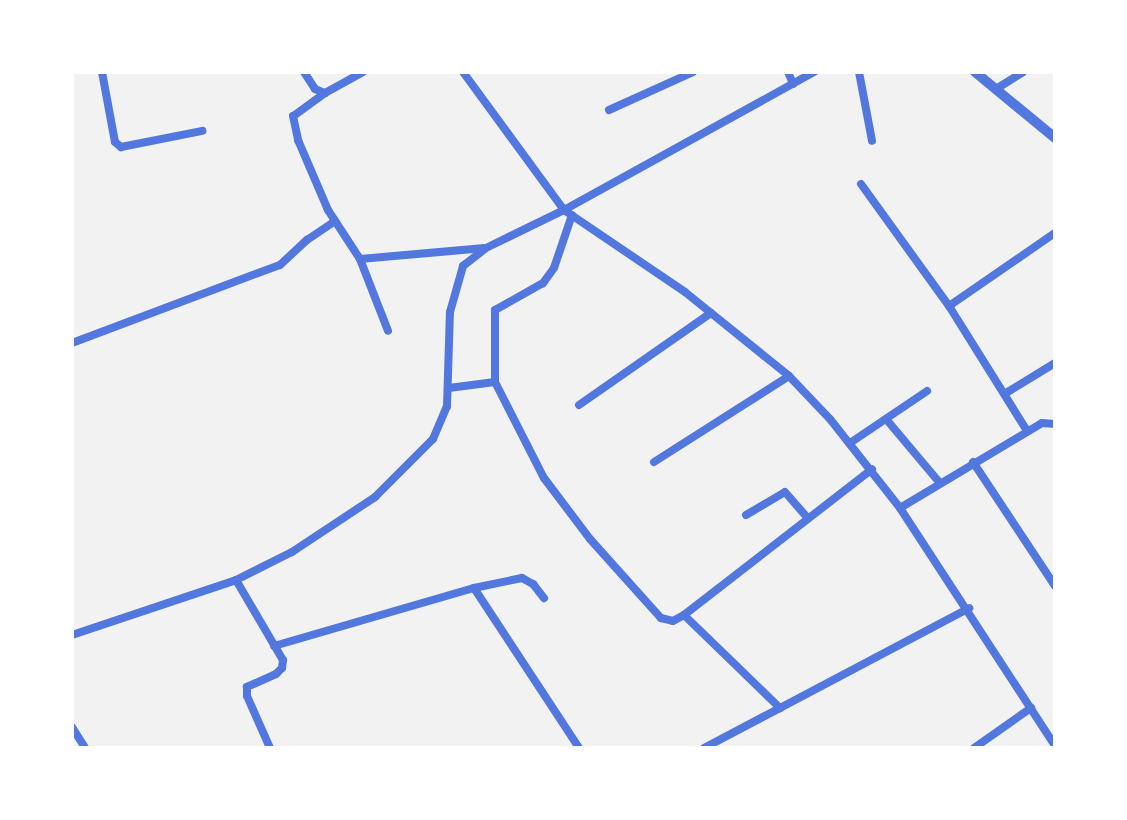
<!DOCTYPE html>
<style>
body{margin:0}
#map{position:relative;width:1127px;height:820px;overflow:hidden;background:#f2f2f2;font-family:Arial,sans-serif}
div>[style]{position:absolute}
.minor>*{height:8px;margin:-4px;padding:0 4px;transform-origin:4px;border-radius:4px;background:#5277de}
.tertiary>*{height:10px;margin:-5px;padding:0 5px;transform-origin:5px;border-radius:5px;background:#5277de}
span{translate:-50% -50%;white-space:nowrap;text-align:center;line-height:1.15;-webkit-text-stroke:6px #fff;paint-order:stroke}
.frame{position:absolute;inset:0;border:74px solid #fff;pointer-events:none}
</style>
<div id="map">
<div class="minor">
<div style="left:102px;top:72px;width:71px;rotate:79.5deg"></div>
<div style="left:115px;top:142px;width:8px;rotate:40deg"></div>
<div style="left:121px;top:147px;width:83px;rotate:-11.2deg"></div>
<div style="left:304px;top:72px;width:20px;rotate:57deg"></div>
<div style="left:315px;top:89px;width:11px;rotate:22deg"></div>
<div style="left:325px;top:93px;width:43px;rotate:-28.9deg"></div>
<div style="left:463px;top:72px;width:171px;rotate:53.8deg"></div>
<div style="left:564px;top:210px;width:146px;rotate:34.1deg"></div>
<div style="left:685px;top:292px;width:134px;rotate:38.9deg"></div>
<div style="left:789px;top:376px;width:59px;rotate:46.4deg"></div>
<div style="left:830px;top:419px;width:113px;rotate:51.8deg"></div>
<div style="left:900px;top:508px;width:284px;rotate:56.9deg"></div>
<div style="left:788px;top:72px;width:13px;rotate:67deg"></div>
<div style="left:859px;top:72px;width:70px;rotate:79.3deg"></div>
<div style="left:996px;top:89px;width:32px;rotate:-32deg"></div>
<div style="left:325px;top:93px;width:39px;rotate:144deg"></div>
<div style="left:293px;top:116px;width:25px;rotate:78deg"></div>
<div style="left:298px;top:140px;width:76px;rotate:66.8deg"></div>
<div style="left:328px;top:210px;width:59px;rotate:56.9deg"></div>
<div style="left:360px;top:259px;width:77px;rotate:68.7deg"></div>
<div style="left:609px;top:110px;width:92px;rotate:-24.3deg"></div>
<div style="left:861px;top:184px;width:150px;rotate:54.2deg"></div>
<div style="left:949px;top:306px;width:147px;rotate:58deg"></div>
<div style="left:572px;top:215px;width:56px;rotate:108.8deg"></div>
<div style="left:554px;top:268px;width:19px;rotate:126deg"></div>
<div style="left:543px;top:283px;width:55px;rotate:150.6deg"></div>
<div style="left:495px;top:310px;width:72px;rotate:90deg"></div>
<div style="left:495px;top:382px;width:108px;rotate:63deg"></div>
<div style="left:544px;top:478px;width:76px;rotate:53deg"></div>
<div style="left:590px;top:539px;width:106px;rotate:48.1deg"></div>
<div style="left:661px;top:618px;width:12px;rotate:14deg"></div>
<div style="left:673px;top:621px;width:13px;rotate:-29deg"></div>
<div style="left:684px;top:615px;width:238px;rotate:-37.8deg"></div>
<div style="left:360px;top:259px;width:125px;rotate:-5deg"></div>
<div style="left:949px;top:306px;width:129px;rotate:-34.6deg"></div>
<div style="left:72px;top:343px;width:222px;rotate:-20.6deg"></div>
<div style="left:280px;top:265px;width:37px;rotate:-43deg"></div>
<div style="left:307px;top:240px;width:34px;rotate:-34deg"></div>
<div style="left:449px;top:388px;width:46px;rotate:-7.4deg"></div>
<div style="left:1006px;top:393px;width:57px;rotate:-31.5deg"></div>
<div style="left:579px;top:405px;width:161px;rotate:-34.9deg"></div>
<div style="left:886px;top:419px;width:82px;rotate:49.9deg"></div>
<div style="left:850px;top:443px;width:93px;rotate:-34deg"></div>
<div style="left:654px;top:462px;width:160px;rotate:-32.5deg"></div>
<div style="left:973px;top:462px;width:149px;rotate:56.5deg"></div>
<div style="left:900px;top:508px;width:165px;rotate:-30.9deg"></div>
<div style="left:1042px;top:423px;width:13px;rotate:4deg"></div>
<div style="left:746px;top:515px;width:45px;rotate:-30.5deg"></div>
<div style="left:785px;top:492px;width:33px;rotate:49deg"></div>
<div style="left:236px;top:580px;width:93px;rotate:59.6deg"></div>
<div style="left:283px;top:660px;width:8px;rotate:97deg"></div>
<div style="left:282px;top:668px;width:8px;rotate:135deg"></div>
<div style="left:276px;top:674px;width:32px;rotate:156deg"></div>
<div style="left:247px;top:687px;width:9px;rotate:90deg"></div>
<div style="left:247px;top:696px;width:57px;rotate:66.1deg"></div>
<div style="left:474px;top:588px;width:191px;rotate:56.7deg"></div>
<div style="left:684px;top:615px;width:134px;rotate:44.1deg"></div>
<div style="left:72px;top:635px;width:173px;rotate:-18.5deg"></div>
<div style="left:236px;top:580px;width:63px;rotate:-26.6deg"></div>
<div style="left:292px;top:552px;width:100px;rotate:-33.5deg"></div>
<div style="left:375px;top:497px;width:82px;rotate:-45deg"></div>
<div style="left:433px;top:439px;width:36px;rotate:-67deg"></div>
<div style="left:447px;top:406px;width:94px;rotate:-88.2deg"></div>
<div style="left:450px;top:312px;width:48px;rotate:-74.2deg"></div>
<div style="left:463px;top:266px;width:29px;rotate:-38deg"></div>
<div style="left:486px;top:248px;width:87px;rotate:-26deg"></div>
<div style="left:564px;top:210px;width:286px;rotate:-28.9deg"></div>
<div style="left:274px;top:646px;width:208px;rotate:-16.2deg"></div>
<div style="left:474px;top:588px;width:49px;rotate:-11.8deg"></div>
<div style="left:522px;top:578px;width:13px;rotate:29deg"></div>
<div style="left:533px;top:584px;width:18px;rotate:52deg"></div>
<div style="left:72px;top:727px;width:25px;rotate:58deg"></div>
<div style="left:704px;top:748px;width:300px;rotate:-27.8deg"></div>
<div style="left:974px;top:748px;width:70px;rotate:-35.1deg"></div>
</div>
<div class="tertiary">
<div style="left:975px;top:72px;width:104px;rotate:39.5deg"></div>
</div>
<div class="frame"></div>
</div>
